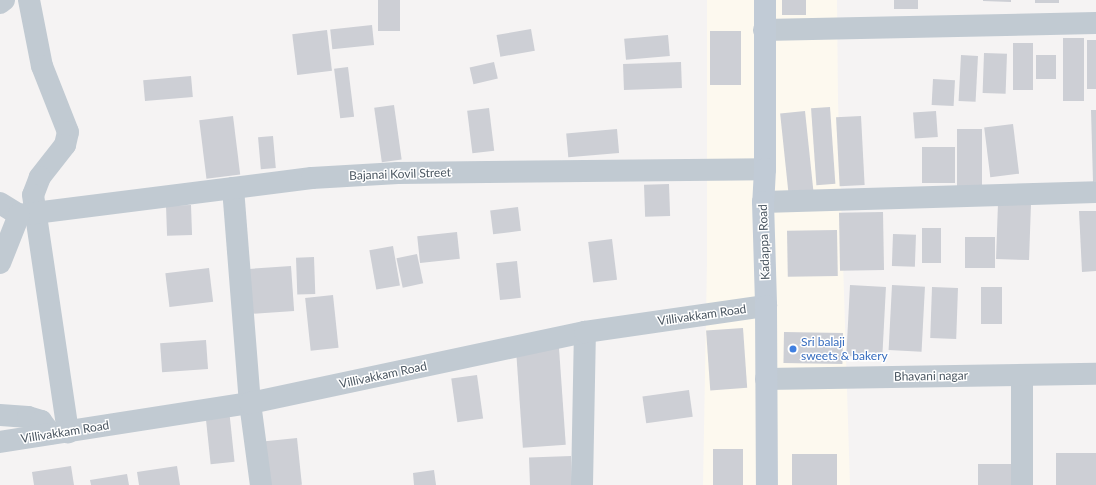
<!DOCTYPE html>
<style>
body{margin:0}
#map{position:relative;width:1096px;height:485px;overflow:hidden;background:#f5f3f3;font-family:Lato,sans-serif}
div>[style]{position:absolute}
.commercial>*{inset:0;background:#fdf9ef}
.building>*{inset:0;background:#cdcfd5;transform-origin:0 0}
.minor>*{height:22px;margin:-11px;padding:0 11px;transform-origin:11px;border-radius:11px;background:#c1cad2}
.tertiary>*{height:22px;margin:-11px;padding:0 11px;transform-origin:11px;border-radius:11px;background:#c1cad2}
.secondary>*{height:22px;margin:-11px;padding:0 11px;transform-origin:11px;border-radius:11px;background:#c1cbd6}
.dots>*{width:11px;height:11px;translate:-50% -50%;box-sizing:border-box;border:2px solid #fff;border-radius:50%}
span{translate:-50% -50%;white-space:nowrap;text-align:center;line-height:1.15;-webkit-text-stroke:3px #fff;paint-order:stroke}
.street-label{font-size:12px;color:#4a5661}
.shop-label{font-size:12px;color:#366cbe}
.left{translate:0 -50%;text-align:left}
</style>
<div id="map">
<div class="commercial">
<div style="clip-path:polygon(707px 0,837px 0,838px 101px,850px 485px,703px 485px,707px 262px)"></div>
</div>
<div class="building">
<div style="left:378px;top:0;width:22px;height:31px"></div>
<div style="left:782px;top:0;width:24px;height:15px"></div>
<div style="left:894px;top:0;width:24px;height:9px"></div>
<div style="clip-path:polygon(983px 0,1011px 0,1011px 2px,983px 1px)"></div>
<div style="left:1035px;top:0;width:24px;height:3px"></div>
<div style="left:372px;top:25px;width:20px;height:42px;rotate:84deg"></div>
<div style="left:531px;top:29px;width:22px;height:35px;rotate:80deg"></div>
<div style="left:327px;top:30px;width:41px;height:35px;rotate:83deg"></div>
<div style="left:710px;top:31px;width:31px;height:54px"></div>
<div style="left:668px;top:35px;width:21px;height:44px;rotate:85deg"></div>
<div style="left:1063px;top:38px;width:21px;height:63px"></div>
<div style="left:1087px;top:40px;width:9px;height:49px"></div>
<div style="left:1013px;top:43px;width:20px;height:47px"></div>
<div style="left:984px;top:53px;width:23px;height:40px;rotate:2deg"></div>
<div style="left:961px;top:55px;width:17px;height:46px;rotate:3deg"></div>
<div style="left:1036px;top:55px;width:20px;height:24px"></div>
<div style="left:494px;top:62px;width:17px;height:25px;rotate:77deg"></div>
<div style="left:681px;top:62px;width:26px;height:58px;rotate:88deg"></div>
<div style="left:348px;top:67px;width:50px;height:14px;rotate:83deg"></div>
<div style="left:191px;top:76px;width:21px;height:48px;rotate:85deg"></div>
<div style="left:933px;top:79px;width:22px;height:26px;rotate:3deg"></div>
<div style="left:394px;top:105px;width:55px;height:20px;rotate:82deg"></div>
<div style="left:830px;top:107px;width:77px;height:19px;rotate:86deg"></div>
<div style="left:489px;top:108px;width:43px;height:22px;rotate:83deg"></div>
<div style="clip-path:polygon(1091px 110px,1096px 110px,1096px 181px,1093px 182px)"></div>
<div style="left:805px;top:111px;width:82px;height:25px;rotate:84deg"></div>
<div style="left:936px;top:111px;width:26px;height:23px;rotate:86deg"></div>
<div style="left:233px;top:116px;width:59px;height:34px;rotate:83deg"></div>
<div style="left:861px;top:116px;width:69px;height:25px;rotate:87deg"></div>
<div style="left:1013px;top:124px;width:50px;height:29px;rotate:83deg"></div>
<div style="left:617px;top:129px;width:24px;height:51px;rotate:85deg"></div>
<div style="left:957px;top:129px;width:25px;height:58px"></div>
<div style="left:273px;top:136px;width:32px;height:15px;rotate:85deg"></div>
<div style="left:922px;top:147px;width:33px;height:36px"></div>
<div style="left:669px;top:184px;width:32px;height:25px;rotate:88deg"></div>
<div style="left:998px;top:203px;width:33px;height:56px;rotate:2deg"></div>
<div style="left:191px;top:205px;width:30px;height:25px;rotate:88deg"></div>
<div style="left:518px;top:207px;width:24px;height:28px;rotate:83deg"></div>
<div style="clip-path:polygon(1079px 211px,1096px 211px,1096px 271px,1082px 272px)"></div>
<div style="left:883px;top:212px;width:58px;height:44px;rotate:89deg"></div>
<div style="left:922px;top:228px;width:19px;height:35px"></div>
<div style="left:837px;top:230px;width:46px;height:50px;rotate:89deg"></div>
<div style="left:457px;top:232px;width:27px;height:40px;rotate:84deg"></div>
<div style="left:893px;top:234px;width:23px;height:32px;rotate:2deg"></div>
<div style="left:965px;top:237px;width:30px;height:31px"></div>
<div style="left:612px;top:239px;width:41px;height:24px;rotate:83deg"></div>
<div style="left:393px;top:246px;width:40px;height:24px;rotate:80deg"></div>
<div style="left:417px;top:254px;width:30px;height:21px;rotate:78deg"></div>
<div style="left:314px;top:257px;width:37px;height:18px;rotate:88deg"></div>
<div style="left:517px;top:261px;width:37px;height:21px;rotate:84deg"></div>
<div style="left:291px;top:266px;width:45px;height:42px;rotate:86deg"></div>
<div style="left:209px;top:268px;width:34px;height:44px;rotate:83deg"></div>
<div style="left:850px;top:285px;width:36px;height:71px;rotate:3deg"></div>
<div style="left:892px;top:285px;width:33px;height:65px;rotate:3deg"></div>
<div style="left:932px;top:287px;width:26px;height:51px;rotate:2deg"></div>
<div style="left:981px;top:287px;width:21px;height:37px"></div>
<div style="left:333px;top:295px;width:53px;height:28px;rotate:84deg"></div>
<div style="left:743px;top:328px;width:60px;height:37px;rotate:86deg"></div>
<div style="left:784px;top:332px;width:59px;height:31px;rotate:1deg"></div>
<div style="left:206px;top:340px;width:29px;height:46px;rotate:86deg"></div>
<div style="left:559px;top:348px;width:97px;height:43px;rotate:86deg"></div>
<div style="left:477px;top:375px;width:44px;height:26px;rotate:82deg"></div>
<div style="left:689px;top:390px;width:27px;height:47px;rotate:82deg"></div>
<div style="left:229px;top:409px;width:53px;height:24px;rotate:84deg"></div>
<div style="left:297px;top:438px;width:47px;height:32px;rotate:84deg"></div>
<div style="left:713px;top:449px;width:30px;height:36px"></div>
<div style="left:1056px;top:453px;width:40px;height:32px"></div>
<div style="left:792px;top:454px;width:45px;height:31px"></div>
<div style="left:571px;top:456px;width:29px;height:42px;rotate:88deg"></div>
<div style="left:978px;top:464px;width:35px;height:21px"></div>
<div style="clip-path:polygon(71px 466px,74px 485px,34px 485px,32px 472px)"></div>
<div style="clip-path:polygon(177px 466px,180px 485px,139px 485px,137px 472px)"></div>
<div style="clip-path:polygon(434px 470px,436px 485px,414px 485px,413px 473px)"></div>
<div style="clip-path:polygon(127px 474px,129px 485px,91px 485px,90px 480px)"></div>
</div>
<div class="minor">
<div style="left:29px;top:0;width:67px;rotate:78.9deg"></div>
<div style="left:42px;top:66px;width:71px;rotate:68.5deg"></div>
<div style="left:68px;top:132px;width:13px;rotate:103deg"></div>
<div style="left:65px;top:145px;width:41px;rotate:128deg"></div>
<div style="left:40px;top:177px;width:19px;rotate:111deg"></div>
<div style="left:33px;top:195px;width:240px;rotate:81.6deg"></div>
<div style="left:0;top:3px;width:5px;rotate:-37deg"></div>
<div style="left:764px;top:30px;width:332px;rotate:-1.2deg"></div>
<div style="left:233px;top:188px;width:216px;rotate:85.5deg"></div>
<div style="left:250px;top:403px;width:83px;rotate:82.4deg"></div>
<div style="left:763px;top:202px;width:333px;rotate:-1.7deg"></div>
<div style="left:0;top:203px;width:22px;rotate:32deg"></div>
<div style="left:19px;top:215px;width:295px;rotate:-7.2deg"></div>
<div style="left:312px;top:178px;width:86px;rotate:-3.3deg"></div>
<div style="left:398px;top:173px;width:367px;rotate:-0.6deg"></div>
<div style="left:0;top:263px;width:52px;rotate:-68.4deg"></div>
<div style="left:1022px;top:375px;width:110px;rotate:90deg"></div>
<div style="left:766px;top:379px;width:330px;rotate:-0.9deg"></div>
<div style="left:0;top:415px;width:28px;rotate:4deg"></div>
<div style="left:28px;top:417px;width:14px;rotate:17deg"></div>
<div style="left:41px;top:421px;width:16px;rotate:52deg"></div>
<div style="left:582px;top:485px;width:153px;rotate:-88.9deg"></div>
</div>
<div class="tertiary">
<div style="left:0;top:442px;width:253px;rotate:-8.9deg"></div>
<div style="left:250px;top:403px;width:342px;rotate:-12deg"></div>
<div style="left:585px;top:332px;width:183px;rotate:-8.2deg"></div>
</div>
<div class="secondary">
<div style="left:765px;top:0;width:169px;rotate:90deg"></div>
<div style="left:765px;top:169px;width:33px;rotate:93deg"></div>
<div style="left:763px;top:202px;width:104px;rotate:88.3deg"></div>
<div style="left:766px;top:306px;width:179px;rotate:89.7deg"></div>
</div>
<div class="dots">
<div style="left:793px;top:349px;background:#3f7fe0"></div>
</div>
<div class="street-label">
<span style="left:400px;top:174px;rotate:-2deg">Bajanai Kovil Street</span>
<span style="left:764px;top:242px;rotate:-92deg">Kadappa Road</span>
<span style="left:702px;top:315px;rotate:-8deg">Villivakkam Road</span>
<span style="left:383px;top:375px;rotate:-12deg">Villivakkam Road</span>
<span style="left:931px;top:376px;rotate:-1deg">Bhavani nagar</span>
<span style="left:65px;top:432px;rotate:-9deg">Villivakkam Road</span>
</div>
<div class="shop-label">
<span class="left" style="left:801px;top:349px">Sri balaji<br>sweets &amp; bakery</span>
</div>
</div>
